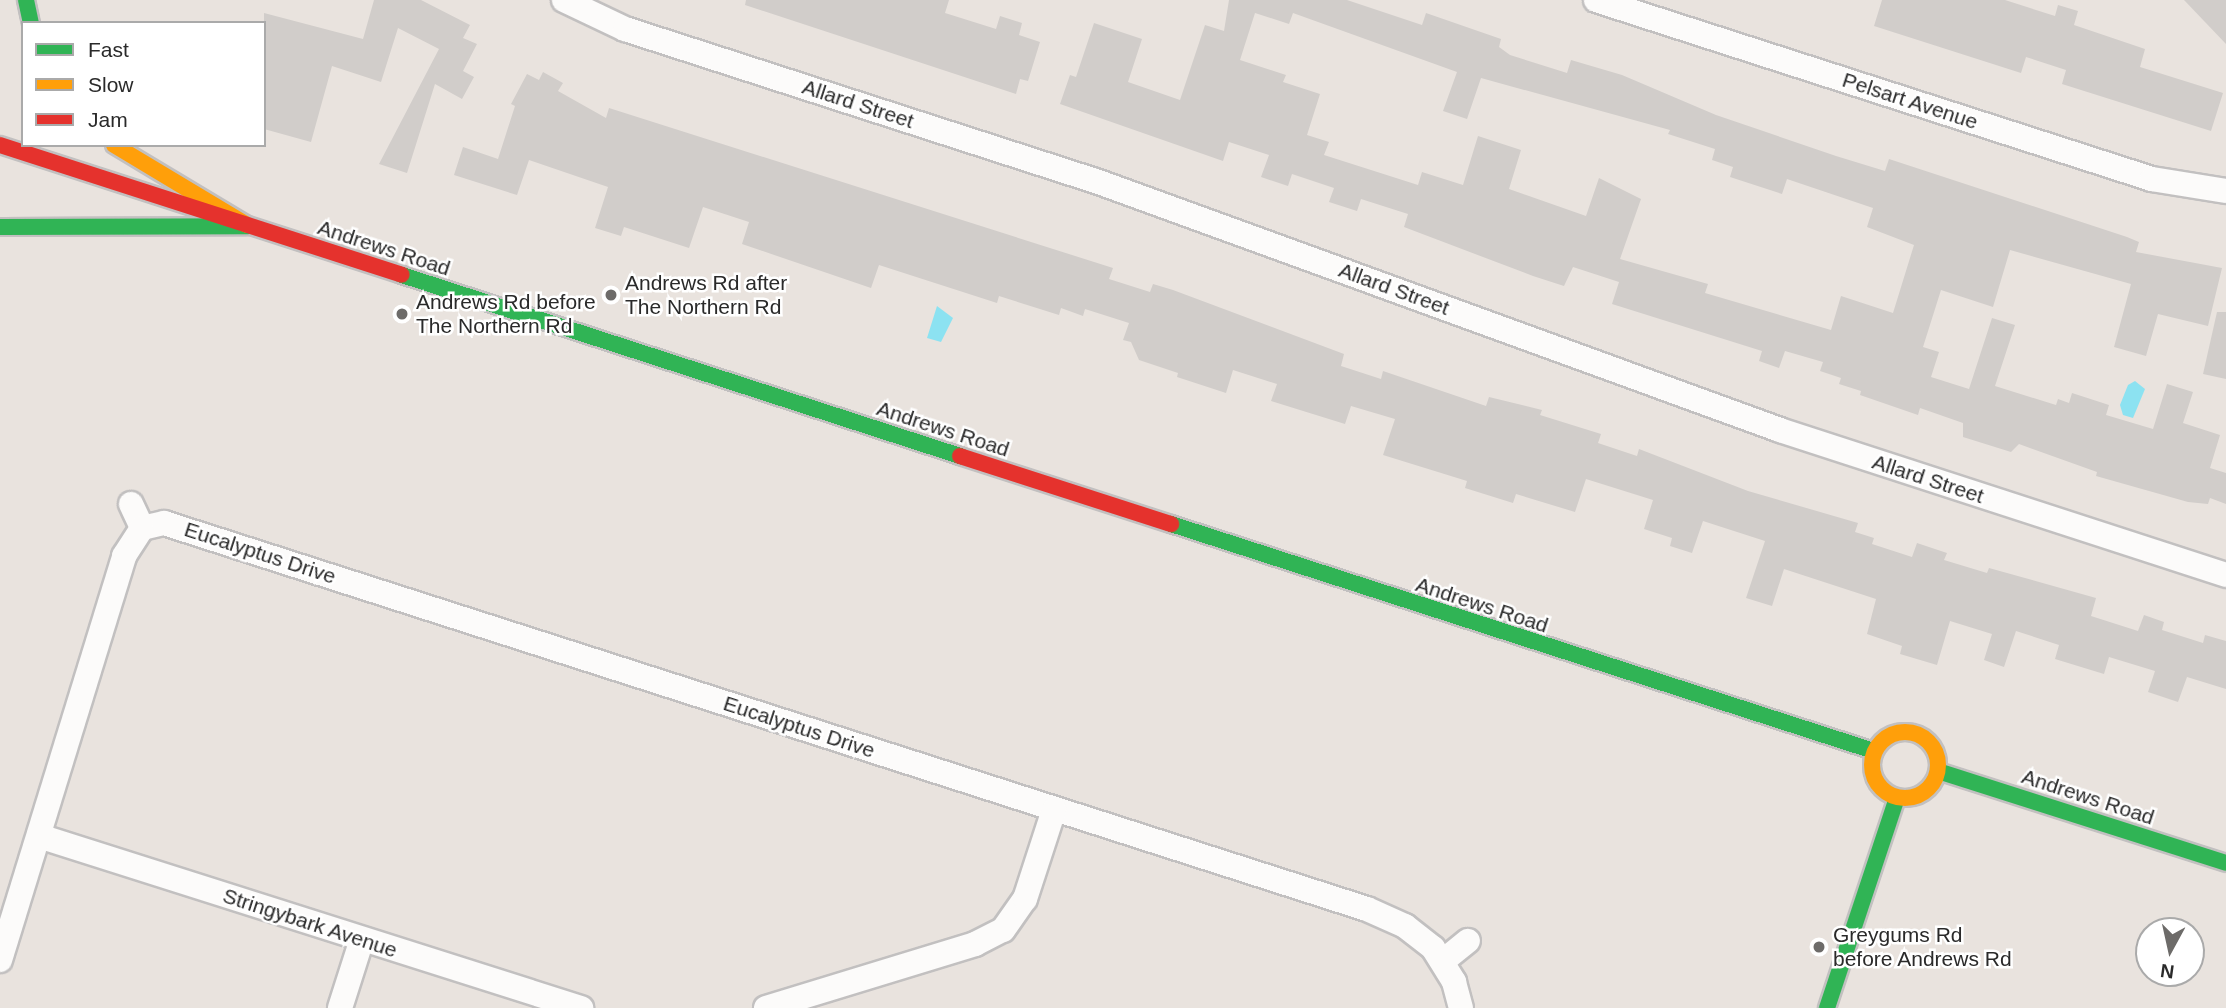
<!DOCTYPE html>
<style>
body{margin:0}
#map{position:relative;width:2226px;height:1008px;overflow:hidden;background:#e9e3de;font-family:Helvetica,sans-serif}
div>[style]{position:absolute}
.water>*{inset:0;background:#8ce2f1}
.building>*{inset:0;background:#d1cdca}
.roads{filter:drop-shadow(2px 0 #c2c0c0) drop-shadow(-2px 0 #c2c0c0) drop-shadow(0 2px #c2c0c0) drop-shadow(0 -2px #c2c0c0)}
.street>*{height:24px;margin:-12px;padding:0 12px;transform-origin:12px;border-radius:12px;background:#fcfbfa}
.fast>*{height:16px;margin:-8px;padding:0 8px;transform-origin:8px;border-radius:8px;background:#30b455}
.slow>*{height:16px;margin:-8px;padding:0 8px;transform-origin:8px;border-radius:8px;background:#ff9f0a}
.slow>.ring{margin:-8px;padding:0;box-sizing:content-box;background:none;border:16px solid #ff9f0a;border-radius:50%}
.jam>*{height:16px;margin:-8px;padding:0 8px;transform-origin:8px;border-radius:8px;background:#e5322d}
.dots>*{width:19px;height:19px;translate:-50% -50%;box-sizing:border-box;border:4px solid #fff;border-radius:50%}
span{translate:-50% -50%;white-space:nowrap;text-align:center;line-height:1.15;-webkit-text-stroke:5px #fff;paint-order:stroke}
.street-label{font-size:21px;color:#2a2a2a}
.poi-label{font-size:21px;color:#2a2a2a}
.left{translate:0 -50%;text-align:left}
.legend{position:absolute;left:21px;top:21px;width:245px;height:126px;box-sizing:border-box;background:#fff;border:2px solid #aaa;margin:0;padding:9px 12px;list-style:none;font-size:21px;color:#2a2a2a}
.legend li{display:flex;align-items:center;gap:14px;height:35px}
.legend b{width:35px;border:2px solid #aaa}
.north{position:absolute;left:2135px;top:917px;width:70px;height:70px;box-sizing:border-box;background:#fff;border:2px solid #aaa;border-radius:50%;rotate:188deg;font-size:19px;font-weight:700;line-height:28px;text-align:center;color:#2a2a2a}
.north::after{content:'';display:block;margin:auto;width:24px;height:32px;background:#6d6b69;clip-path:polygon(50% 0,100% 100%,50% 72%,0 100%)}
</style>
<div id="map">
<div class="water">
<div style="clip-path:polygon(937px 306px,953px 318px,941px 342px,927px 338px)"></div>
<div style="clip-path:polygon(2135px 381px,2145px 389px,2133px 418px,2123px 415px,2120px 405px,2128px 385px)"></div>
</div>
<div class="building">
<div style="clip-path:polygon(374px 0,421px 0,470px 25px,463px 38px,477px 44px,463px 71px,474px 77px,462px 99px,435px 84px,407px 173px,379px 164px,439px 49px,398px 28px,381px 82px,332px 66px,311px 142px,264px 129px,264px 13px,363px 39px)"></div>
<div style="clip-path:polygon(746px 0,949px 0,945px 13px,996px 29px,1000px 16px,1022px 23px,1019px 35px,1040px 42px,1028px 81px,1020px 79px,1016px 94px,745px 5px)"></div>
<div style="clip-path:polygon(evenodd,1229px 0,1347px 0,1422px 25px,1426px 13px,1501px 39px,1499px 47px,1510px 55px,1567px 73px,1571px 60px,1622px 75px,1716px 115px,1836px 156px,1885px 171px,1889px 159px,2127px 237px,2139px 242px,2136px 252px,2222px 268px,2208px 326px,2158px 314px,2146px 356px,2114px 347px,2131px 284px,2010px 250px,1993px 307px,1941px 290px,1923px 347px,1939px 352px,1931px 377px,1969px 389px,1992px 318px,2015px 325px,1995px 386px,2056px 405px,2058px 399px,2069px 403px,2072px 393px,2109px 405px,2106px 415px,2153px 429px,2167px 384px,2193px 392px,2183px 423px,2220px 435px,2210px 468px,2226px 473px,2226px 504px,2210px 498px,2208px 504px,2188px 502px,2096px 476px,2097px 472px,2019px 444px,2011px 452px,1963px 437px,1963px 423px,1920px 408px,1918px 415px,1860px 395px,1861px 391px,1839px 384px,1841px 378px,1820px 371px,1823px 362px,1785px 351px,1779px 368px,1759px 361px,1762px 351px,1612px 304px,1619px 282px,1573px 267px,1564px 286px,1533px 276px,1404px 227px,1408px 214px,1361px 199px,1357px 211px,1329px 202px,1334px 188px,1292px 174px,1288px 186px,1261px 177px,1269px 155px,1229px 142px,1223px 161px,1060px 104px,1070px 75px,1076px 77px,1094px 23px,1142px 39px,1128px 82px,1180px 100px,1205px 25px,1224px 31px,1229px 0,1255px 13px,1289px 24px,1293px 13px,1457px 72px,1443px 111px,1467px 119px,1481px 78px,1670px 130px,1668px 134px,1715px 149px,1712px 160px,1733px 167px,1730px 177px,1782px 194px,1787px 179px,1873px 208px,1867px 227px,1914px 245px,1893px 313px,1841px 296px,1831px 330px,1705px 293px,1708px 284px,1620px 259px,1641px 199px,1599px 178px,1586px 216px,1509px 189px,1521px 150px,1478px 136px,1463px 185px,1422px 172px,1418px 185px,1324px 155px,1329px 142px,1307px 135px,1320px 94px,1283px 82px,1286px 75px,1240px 60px,1255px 13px)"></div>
<div style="clip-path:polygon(1882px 0,2005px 0,2055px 16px,2058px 5px,2078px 11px,2074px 25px,2145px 49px,2140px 67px,2223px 93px,2211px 131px,2062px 84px,2066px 70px,2026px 57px,2021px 73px,1874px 26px)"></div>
<div style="clip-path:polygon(2184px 0,2226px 0,2226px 44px)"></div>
<div style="clip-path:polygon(543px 72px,563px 83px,558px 91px,606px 118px,609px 108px,1113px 268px,1109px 279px,1150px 292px,1153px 284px,1173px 290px,1344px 354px,1341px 366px,1381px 379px,1383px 371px,1486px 406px,1489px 397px,1542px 410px,1540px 415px,1601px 434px,1598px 443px,1637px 456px,1639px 449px,1748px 491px,1858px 523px,1855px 532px,1874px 538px,1872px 544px,1912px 557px,1917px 543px,1947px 553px,1944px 560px,1987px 573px,1989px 568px,2096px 598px,2091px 616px,2138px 631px,2144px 615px,2164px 622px,2162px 630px,2203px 643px,2205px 635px,2226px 641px,2226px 689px,2187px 677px,2178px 702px,2148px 692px,2155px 671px,2109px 657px,2104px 674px,2055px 659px,2059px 645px,2016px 631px,2004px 667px,1984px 660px,1992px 634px,1950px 621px,1937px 665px,1900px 654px,1902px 646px,1867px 634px,1876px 599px,1784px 569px,1772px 606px,1746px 598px,1765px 541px,1703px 521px,1692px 553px,1670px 546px,1672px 538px,1644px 529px,1653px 500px,1586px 479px,1575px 512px,1516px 494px,1513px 503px,1465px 488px,1467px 481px,1383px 455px,1395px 419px,1351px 406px,1345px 424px,1271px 401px,1277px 384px,1233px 370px,1226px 393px,1177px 377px,1178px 373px,1139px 360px,1131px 342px,1123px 340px,1129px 323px,1085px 309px,1083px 316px,1061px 308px,1059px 315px,999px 296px,997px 303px,879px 265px,871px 288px,742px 244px,749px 222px,703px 207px,689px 248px,624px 227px,621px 236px,595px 228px,608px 187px,529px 160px,517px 195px,454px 175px,463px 147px,498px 159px,515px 106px,511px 104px,527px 74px,539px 80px)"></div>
<div style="clip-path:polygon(2217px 312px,2226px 312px,2226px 379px,2203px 374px)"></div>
</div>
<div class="roads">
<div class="street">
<div style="left:564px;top:0;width:68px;rotate:25.4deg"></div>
<div style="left:625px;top:29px;width:495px;rotate:17.9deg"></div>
<div style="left:1096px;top:181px;width:728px;rotate:20deg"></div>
<div style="left:1780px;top:430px;width:469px;rotate:18deg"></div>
<div style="left:1596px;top:0;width:584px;rotate:17.85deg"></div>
<div style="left:2152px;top:179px;width:75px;rotate:9.2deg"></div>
<div style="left:131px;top:504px;width:26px;rotate:65deg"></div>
<div style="left:39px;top:836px;width:569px;rotate:17.61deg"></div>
<div style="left:0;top:960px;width:423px;rotate:-72.9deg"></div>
<div style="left:124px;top:556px;width:33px;rotate:-57deg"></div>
<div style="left:142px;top:528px;width:23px;rotate:-13deg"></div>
<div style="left:164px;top:523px;width:1263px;rotate:17.79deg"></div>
<div style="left:1367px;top:909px;width:42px;rotate:24.1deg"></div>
<div style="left:1405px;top:926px;width:36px;rotate:38deg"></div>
<div style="left:1433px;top:948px;width:40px;rotate:58deg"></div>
<div style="left:1454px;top:982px;width:27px;rotate:75deg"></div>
<div style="left:1443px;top:961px;width:32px;rotate:-39deg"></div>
<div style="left:340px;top:1008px;width:72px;rotate:-72.3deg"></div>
<div style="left:766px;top:1008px;width:219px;rotate:-17deg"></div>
<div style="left:975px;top:944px;width:31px;rotate:-27deg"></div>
<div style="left:1003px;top:930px;width:38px;rotate:-55deg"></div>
<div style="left:1025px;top:899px;width:94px;rotate:-72deg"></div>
</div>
<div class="fast">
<div style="left:26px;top:0;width:24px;rotate:78deg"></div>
<div style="left:0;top:227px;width:248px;rotate:-0.2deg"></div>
<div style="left:402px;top:275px;width:587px;rotate:17.97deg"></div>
<div style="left:1171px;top:524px;width:739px;rotate:17.9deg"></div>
<div style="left:1938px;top:771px;width:302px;rotate:17.7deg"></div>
<div style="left:1827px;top:1008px;width:221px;rotate:-71.6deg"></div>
</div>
<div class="slow">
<div style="left:114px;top:145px;width:155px;rotate:31deg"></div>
<div class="ring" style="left:1872px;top:732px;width:50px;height:50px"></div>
</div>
<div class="jam">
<div style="left:0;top:145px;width:422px;rotate:17.9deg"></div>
<div style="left:960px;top:456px;width:222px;rotate:17.9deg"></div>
</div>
</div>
<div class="dots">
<div style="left:611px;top:295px;background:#6d6b69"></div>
<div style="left:402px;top:314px;background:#6d6b69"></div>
<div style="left:1819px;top:947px;background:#6d6b69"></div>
</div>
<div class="street-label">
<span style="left:1910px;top:101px;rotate:18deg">Pelsart Avenue</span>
<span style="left:858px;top:104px;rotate:18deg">Allard Street</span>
<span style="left:384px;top:248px;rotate:18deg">Andrews Road</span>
<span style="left:1394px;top:289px;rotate:20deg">Allard Street</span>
<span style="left:943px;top:429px;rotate:18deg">Andrews Road</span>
<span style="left:1928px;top:479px;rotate:18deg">Allard Street</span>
<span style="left:260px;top:553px;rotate:18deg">Eucalyptus Drive</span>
<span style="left:1482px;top:605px;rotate:18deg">Andrews Road</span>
<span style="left:799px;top:727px;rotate:18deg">Eucalyptus Drive</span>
<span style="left:2088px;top:797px;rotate:18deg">Andrews Road</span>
<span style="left:310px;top:923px;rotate:18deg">Stringybark Avenue</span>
</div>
<div class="poi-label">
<span class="left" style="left:625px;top:295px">Andrews Rd after<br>The Northern Rd</span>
<span class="left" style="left:416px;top:314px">Andrews Rd before<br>The Northern Rd</span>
<span class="left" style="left:1833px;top:947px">Greygums Rd<br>before Andrews Rd</span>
</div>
<ul class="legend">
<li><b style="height:9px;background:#30b455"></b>Fast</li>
<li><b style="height:9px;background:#ff9f0a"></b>Slow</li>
<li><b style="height:9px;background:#e5322d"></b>Jam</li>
</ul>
<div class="north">N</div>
</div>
